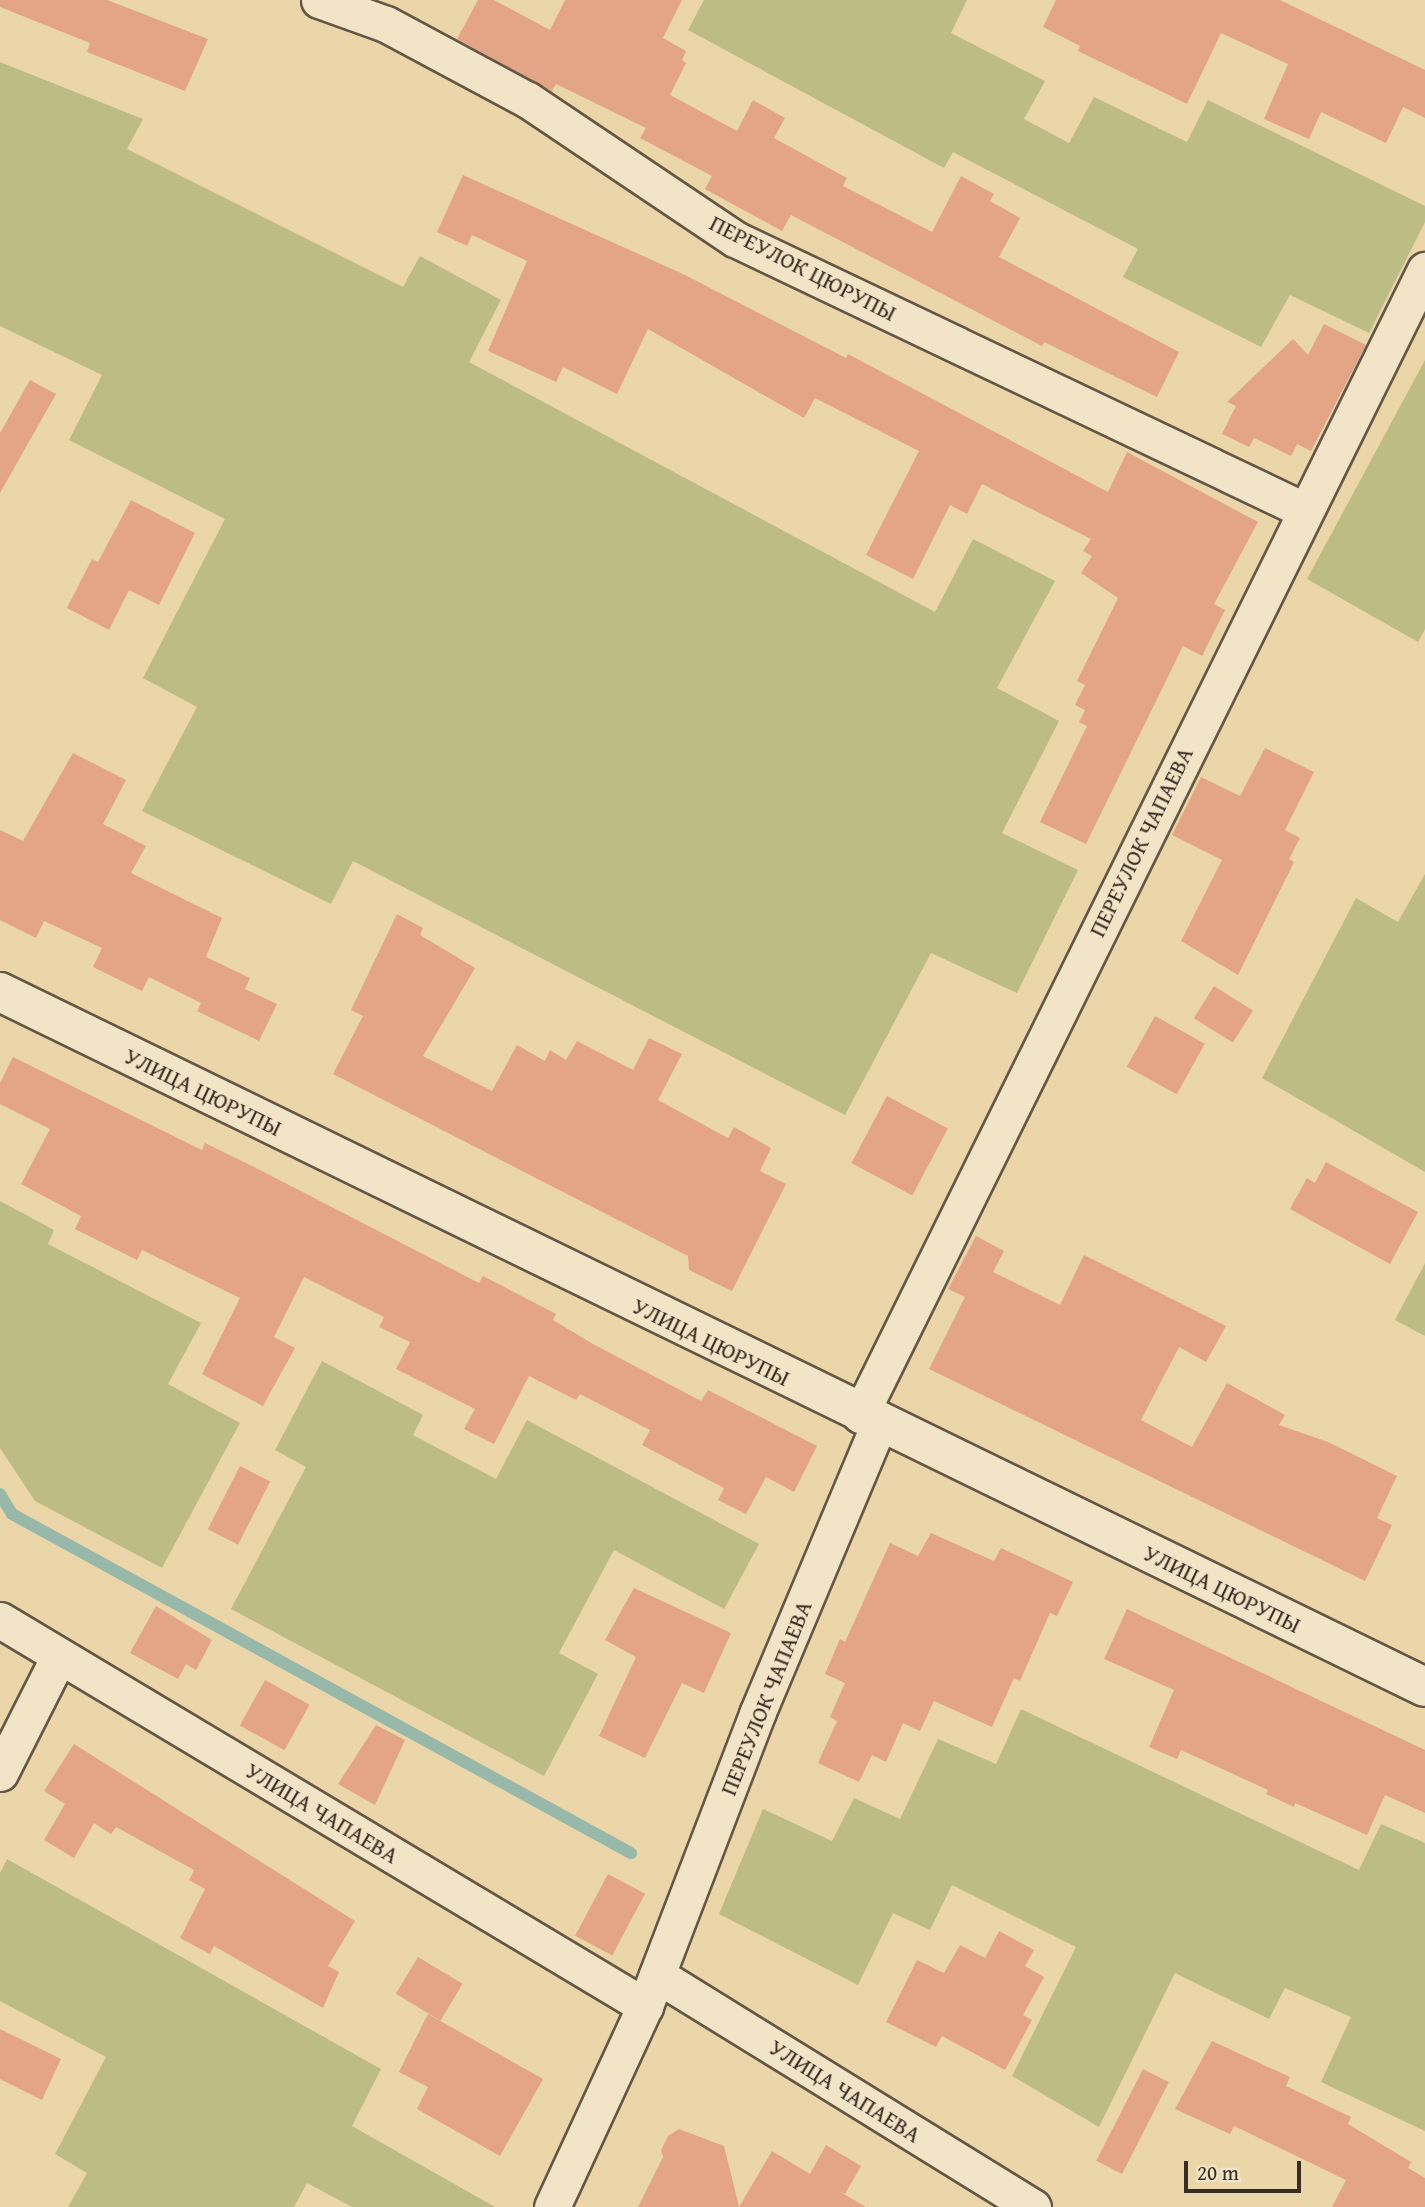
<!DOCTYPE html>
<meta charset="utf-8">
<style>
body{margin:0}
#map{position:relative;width:1425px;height:2207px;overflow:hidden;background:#ebd6a9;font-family:"Gentium Book Plus",serif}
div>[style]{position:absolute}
.green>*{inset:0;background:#bdbc84}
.stream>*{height:12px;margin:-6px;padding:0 6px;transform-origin:6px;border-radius:6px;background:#98b9aa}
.building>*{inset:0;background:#e3a585;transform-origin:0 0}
.roads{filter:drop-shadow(2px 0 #645745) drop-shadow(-2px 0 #645745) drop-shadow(0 2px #645745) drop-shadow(0 -2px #645745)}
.street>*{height:35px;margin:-17.5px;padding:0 17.5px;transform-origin:17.5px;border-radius:17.5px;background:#f2e4c7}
.secondary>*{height:38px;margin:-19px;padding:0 19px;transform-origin:19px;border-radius:19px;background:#f2e4c7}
span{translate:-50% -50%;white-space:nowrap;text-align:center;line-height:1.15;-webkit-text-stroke:6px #f2e4c7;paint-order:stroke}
.street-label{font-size:23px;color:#372d24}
.scale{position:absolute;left:1184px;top:2161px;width:117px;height:32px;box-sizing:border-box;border:4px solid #372d24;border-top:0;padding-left:9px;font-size:21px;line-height:24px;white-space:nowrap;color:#372d24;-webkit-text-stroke:5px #f2e4c7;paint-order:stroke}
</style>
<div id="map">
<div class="green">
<div style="clip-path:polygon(704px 0,967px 0,951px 33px,1045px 81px,1024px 119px,1069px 143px,1094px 97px,1187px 142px,1208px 100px,1425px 206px,1425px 222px,1369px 333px,1290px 295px,1261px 347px,1123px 277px,1138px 249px,953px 152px,944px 168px,688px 30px)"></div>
<div style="clip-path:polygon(0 62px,143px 119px,127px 149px,403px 287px,420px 256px,501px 300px,469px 362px,935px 612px,973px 539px,1055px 581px,997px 688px,1059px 721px,1002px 833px,1078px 870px,1017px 993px,931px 953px,845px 1115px,353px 861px,331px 904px,142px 811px,197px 707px,143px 678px,225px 519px,69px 440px,102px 375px,0 326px)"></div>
<div style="clip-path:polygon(1425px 360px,1425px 629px,1418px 642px,1307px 579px)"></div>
<div style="clip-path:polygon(1425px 874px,1425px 1172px,1262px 1078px,1356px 898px,1398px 922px)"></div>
<div style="clip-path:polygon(0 1201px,54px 1230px,48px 1244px,201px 1323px,168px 1384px,240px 1423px,162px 1568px,35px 1501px,0 1448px)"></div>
<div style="clip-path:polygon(1425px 1263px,1425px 1336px,1395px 1320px)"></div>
<div style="clip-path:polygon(322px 1361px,423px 1415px,413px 1435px,496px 1479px,527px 1420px,759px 1544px,724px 1609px,614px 1550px,559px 1653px,598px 1674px,544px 1776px,231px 1609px,306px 1467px,275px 1450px)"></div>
<div style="clip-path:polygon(1021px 1709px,1359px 1870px,1381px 1824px,1425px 1843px,1425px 2131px,1321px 2082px,1351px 2017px,1285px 1988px,1269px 2019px,1175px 1973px,1099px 2127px,1012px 2076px,1076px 1947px,952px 1885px,930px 1930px,893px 1913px,858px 1985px,719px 1914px,763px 1809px,832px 1841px,854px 1798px,900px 1819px,938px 1739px,996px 1764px)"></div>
<div style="clip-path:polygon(7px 1859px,381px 2069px,352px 2126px,495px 2207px,352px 2207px,307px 2183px,294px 2207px,68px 2207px,87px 2173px,55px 2154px,106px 2057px,0 2001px,0 1873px)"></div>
</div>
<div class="stream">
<div style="left:0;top:1494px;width:23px;rotate:59deg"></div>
<div style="left:12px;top:1514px;width:706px;rotate:28.71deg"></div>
</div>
<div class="building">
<div style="clip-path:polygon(0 0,107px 0,208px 39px,185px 91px,87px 52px,90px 43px,0 7px)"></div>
<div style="clip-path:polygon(478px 0,494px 0,550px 30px,565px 0,682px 0,663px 38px,686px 51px,682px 60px,686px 63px,670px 95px,737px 131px,753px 100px,785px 118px,774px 138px,847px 178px,843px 186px,932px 232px,961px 176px,994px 194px,990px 201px,1020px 218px,999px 257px,1179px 352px,1157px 397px,1044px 342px,1042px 346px,791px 215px,782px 231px,705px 189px,712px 176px,640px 138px,646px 128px,556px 84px,552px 91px,457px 39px)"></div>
<div style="clip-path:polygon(1056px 0,1280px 0,1425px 70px,1425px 118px,1403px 107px,1386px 143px,1321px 112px,1309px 139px,1264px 119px,1288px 64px,1221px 33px,1187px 104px,1078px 51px,1080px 46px,1043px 27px)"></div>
<div style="clip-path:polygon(463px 175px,683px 274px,846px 358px,848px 354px,1108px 492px,1127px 452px,1258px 522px,1214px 604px,1225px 610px,1202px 656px,1183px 646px,1086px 844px,1040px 822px,1087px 726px,1079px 722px,1085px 710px,1075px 705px,1085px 685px,1077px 681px,1118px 598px,1081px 573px,1092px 556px,1083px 551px,1091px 539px,982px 484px,967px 514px,950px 505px,913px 579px,866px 555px,919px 451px,815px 398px,804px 418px,648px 329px,617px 394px,563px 367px,556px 382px,488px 351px,527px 261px,472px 235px,467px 246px,437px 232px)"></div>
<div style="clip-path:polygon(1324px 324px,1366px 345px,1311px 451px,1297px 444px,1291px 456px,1254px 438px,1249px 447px,1222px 434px,1236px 406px,1227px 402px,1293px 339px,1308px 355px)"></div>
<div style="clip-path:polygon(30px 380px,56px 394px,0 493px,0 433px)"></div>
<div style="clip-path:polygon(131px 500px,195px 533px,159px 605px,129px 590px,109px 630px,67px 608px,92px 559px,98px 562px)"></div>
<div style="clip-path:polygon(1265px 748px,1314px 772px,1285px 830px,1300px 838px,1289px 859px,1294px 862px,1238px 975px,1181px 941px,1222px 860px,1172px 835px,1201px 777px,1240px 796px)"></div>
<div style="clip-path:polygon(73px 753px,126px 780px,103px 824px,146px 846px,131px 873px,222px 918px,206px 957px,250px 978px,245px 989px,277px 1004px,259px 1041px,197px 1011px,201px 1003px,149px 977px,142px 991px,93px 967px,102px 948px,44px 921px,36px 938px,0 920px,0 830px,23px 841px)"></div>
<div style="clip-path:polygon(397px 914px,423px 928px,420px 935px,475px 968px,423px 1056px,492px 1091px,517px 1045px,545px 1061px,550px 1050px,566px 1060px,577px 1041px,633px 1070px,649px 1038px,682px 1054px,658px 1100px,728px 1138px,734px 1127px,771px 1148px,760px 1171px,786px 1184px,732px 1291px,689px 1270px,688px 1256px,333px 1074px,363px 1016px,351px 1010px)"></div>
<div style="left:1214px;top:986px;width:46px;height:38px;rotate:32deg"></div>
<div style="left:1155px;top:1016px;width:57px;height:58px;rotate:29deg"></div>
<div style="clip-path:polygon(13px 1057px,202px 1150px,205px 1143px,256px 1168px,479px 1283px,483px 1276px,556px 1314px,553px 1320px,593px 1344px,701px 1401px,708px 1390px,817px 1446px,794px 1492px,766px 1477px,746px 1514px,718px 1500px,724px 1488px,642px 1445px,650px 1430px,580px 1394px,576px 1400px,529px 1376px,494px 1444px,464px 1429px,475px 1409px,396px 1369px,410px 1342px,379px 1327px,384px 1317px,304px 1277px,274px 1337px,295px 1348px,263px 1406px,202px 1374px,240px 1298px,142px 1250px,137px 1260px,75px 1229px,81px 1216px,21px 1184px,50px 1129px,0 1104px,0 1083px)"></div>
<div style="left:887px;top:1096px;width:69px;height:76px;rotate:28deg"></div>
<div style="clip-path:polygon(1326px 1162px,1418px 1212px,1390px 1264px,1290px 1209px,1307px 1178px,1315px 1183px)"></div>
<div style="clip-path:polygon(976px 1236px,1004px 1251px,993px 1272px,1060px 1305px,1084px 1255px,1226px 1326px,1206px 1362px,1179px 1347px,1141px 1420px,1192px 1447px,1227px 1383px,1285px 1415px,1279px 1425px,1328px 1442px,1397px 1476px,1377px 1518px,1392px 1525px,1365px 1581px,929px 1369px,965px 1297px,948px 1289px)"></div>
<div style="left:240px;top:1466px;width:34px;height:71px;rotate:27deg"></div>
<div style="clip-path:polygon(931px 1533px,994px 1561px,1001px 1548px,1073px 1582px,1057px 1616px,1050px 1613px,1020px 1681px,1014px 1678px,992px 1727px,934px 1701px,920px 1731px,903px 1723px,886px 1762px,872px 1755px,859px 1782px,818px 1763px,837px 1721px,830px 1717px,845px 1683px,825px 1674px,840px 1639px,845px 1642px,890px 1543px,918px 1556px)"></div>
<div style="clip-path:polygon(634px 1588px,731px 1633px,704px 1693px,682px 1683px,645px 1758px,599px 1736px,636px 1657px,605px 1640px)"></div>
<div style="clip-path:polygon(156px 1606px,212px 1640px,196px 1670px,186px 1664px,178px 1679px,130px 1653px)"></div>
<div style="clip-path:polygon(1127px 1609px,1425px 1750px,1425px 1813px,1385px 1795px,1367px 1835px,1295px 1803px,1294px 1807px,1266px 1794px,1268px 1790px,1181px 1750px,1177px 1759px,1149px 1747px,1174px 1690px,1104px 1659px)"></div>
<div style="left:265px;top:1680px;width:51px;height:52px;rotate:29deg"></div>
<div style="clip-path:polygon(376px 1725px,405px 1740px,375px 1805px,338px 1784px)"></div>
<div style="clip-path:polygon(74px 1744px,355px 1921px,328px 1966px,339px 1972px,323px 2008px,214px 1946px,210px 1954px,180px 1938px,205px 1889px,189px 1880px,194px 1870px,116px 1827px,111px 1834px,94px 1823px,74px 1858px,44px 1840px,65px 1804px,44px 1791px)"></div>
<div style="left:608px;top:1874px;width:42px;height:70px;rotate:28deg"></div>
<div style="clip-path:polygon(999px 1931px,1034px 1950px,1025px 1966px,1044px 1977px,1023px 2015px,1032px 2020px,1005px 2070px,942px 2036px,936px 2047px,886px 2022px,917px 1960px,944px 1973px,960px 1945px,985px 1958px)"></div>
<div style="left:418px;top:1957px;width:52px;height:43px;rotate:31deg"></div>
<div style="clip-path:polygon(428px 2014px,543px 2079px,500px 2156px,417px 2109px,428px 2087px,399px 2072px)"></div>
<div style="clip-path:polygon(0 2029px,61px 2059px,42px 2100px,0 2079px)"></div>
<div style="clip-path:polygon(1212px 2041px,1290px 2077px,1286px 2086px,1351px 2117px,1348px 2124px,1411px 2162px,1408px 2168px,1425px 2178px,1425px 2207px,1332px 2207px,1346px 2180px,1234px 2126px,1230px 2134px,1175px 2109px)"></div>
<div style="left:1143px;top:2069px;width:29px;height:103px;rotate:27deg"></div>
<div style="clip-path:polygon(679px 2129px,724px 2146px,739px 2207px,638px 2207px,663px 2157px,661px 2150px,668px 2136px)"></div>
<div style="clip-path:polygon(826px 2145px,861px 2166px,845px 2194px,837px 2190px,866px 2207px,739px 2207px,772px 2151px,810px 2174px)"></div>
</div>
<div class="roads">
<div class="street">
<div style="left:319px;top:0;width:71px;rotate:19.7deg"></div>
<div style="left:386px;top:24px;width:161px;rotate:28.2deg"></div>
<div style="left:528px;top:100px;width:249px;rotate:33.9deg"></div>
<div style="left:735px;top:239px;width:630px;rotate:25.47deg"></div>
<div style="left:860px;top:1415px;width:1277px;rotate:-63.74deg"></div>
<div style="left:0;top:1620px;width:752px;rotate:30.9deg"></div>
<div style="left:0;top:1773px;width:131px;rotate:-63.2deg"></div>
<div style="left:657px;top:1975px;width:442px;rotate:31.7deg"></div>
<div style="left:552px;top:2207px;width:221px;rotate:-65.2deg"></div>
<div style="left:645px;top:2006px;width:313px;rotate:-69deg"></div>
<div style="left:757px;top:1714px;width:315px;rotate:-67.2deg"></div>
</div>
<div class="secondary">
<div style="left:0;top:992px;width:1585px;rotate:26deg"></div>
</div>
</div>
<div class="street-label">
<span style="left:803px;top:268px;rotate:27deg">ПЕРЕУЛОК ЦЮРУПЫ</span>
<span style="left:1141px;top:842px;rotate:-64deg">ПЕРЕУЛОК ЧАПАЕВА</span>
<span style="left:203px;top:1092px;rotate:26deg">УЛИЦА ЦЮРУПЫ</span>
<span style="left:711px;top:1342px;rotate:26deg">УЛИЦА ЦЮРУПЫ</span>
<span style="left:1222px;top:1589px;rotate:26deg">УЛИЦА ЦЮРУПЫ</span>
<span style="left:766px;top:1698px;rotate:-68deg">ПЕРЕУЛОК ЧАПАЕВА</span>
<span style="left:322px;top:1813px;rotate:31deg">УЛИЦА ЧАПАЕВА</span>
<span style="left:845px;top:2091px;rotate:32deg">УЛИЦА ЧАПАЕВА</span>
</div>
<div class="scale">20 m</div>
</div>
